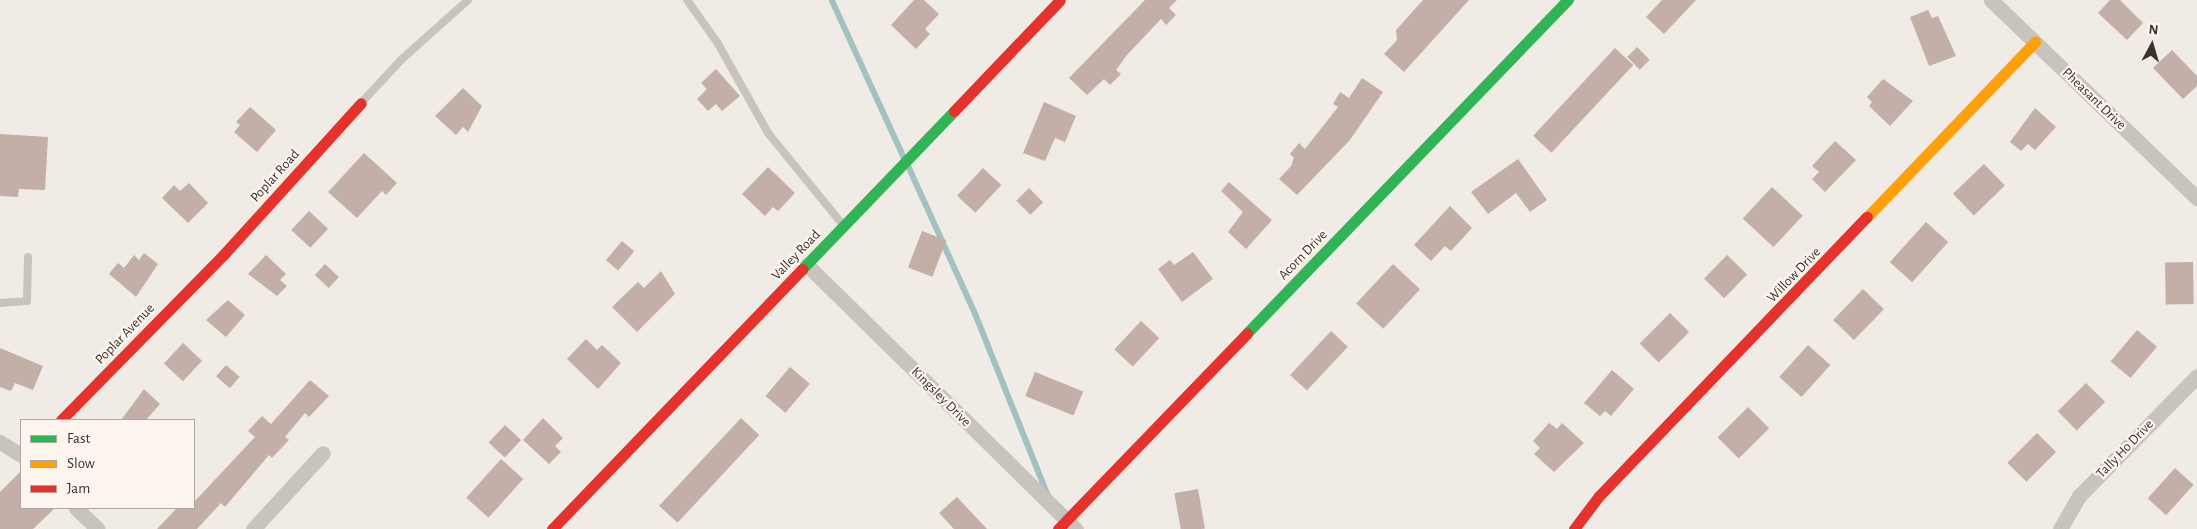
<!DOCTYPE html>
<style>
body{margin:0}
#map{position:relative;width:2197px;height:529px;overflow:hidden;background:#f0ebe5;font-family:"Alegreya Sans",sans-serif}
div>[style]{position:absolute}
.stream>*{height:5.5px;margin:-2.75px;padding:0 2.75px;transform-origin:2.75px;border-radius:2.75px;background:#a1c2c1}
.building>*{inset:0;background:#c3afa7;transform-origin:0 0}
.lane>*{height:8px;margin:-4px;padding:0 4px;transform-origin:4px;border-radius:4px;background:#c9c3be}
.street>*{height:15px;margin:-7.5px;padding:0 7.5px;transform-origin:7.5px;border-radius:7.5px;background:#c9c3be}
.fast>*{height:11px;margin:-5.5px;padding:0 5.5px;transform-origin:5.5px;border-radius:5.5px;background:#30b455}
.slow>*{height:11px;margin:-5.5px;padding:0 5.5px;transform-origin:5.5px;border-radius:5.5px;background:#ff9f0a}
.jam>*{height:11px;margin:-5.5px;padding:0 5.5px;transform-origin:5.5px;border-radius:5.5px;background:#e5322d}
span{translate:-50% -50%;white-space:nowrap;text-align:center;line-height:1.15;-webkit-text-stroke:4.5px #fbf5ee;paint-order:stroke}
.street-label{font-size:14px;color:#3b302b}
.legend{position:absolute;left:20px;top:419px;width:175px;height:90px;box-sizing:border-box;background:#fbf5ee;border:1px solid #aea6a0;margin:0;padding:6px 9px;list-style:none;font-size:15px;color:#3b302b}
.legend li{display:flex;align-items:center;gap:10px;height:25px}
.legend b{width:25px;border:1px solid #aea6a0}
.north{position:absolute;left:2127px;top:20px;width:50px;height:50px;-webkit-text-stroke:4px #fbf5ee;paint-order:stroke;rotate:6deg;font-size:14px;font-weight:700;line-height:20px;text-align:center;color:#3b302b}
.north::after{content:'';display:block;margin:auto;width:18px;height:22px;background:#3b302b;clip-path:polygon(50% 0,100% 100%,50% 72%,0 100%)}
</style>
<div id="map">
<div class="stream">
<div style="left:832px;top:0;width:173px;rotate:65.4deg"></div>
<div style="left:908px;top:165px;width:165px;rotate:65.6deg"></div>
<div style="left:976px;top:315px;width:194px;rotate:68.2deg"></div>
</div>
<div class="building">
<div style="clip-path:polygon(914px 0,924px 0,939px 14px,925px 29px,930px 34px,916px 49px,891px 25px)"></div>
<div style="clip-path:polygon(1145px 0,1177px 0,1169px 8px,1176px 15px,1166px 25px,1161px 19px,1127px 55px,1116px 70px,1121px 74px,1110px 85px,1104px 79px,1087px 95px,1069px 78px)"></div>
<div style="clip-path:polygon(1423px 0,1469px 0,1404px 72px,1384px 54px,1397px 40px,1396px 30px)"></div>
<div style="clip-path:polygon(1662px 0,1696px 0,1664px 34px,1646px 17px)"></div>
<div style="clip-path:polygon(2110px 0,2120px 0,2143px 23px,2127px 40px,2098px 13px)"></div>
<div style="clip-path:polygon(1928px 10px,1932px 18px,1938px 16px,1956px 56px,1929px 66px,1910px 17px)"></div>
<div style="left:1637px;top:47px;width:18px;height:14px;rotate:45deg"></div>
<div style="left:1615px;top:48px;width:25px;height:120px;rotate:43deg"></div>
<div style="clip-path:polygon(2172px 50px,2197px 76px,2197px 86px,2183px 99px,2153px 68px)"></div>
<div style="clip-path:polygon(716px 69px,740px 96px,722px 111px,716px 104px,708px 111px,697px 99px,707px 89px,701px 83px)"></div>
<div style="clip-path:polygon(1362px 78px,1383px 92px,1350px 140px,1297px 195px,1279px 179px,1291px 166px,1294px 158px,1290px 154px,1299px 143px,1305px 149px,1338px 107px,1333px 104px,1340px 92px,1349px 98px)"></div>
<div style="clip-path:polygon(1883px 79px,1913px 101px,1890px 126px,1869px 106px,1872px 102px,1867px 97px)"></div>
<div style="clip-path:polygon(463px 88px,482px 106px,468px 132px,463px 127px,456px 135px,435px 116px)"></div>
<div style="clip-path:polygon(1044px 102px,1076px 116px,1065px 142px,1055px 138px,1045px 161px,1023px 153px)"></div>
<div style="clip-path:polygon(250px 107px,276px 130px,257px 152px,234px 132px,240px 125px,236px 122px)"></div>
<div style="clip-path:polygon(2035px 108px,2056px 127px,2035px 150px,2028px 144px,2021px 151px,2010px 142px)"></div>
<div style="clip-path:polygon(0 134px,48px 137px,45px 190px,19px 189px,18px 197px,0 196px)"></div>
<div style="clip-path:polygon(1835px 141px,1856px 160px,1825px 192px,1812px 179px,1819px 172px,1812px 166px)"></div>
<div style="clip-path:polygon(364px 153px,397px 183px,386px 195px,382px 191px,357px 218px,328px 192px)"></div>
<div style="clip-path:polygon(1518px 159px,1547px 200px,1530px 212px,1516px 193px,1488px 214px,1471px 192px)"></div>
<div style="left:1984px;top:164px;width:30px;height:43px;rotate:46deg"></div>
<div style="clip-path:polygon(768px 167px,795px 193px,778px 211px,773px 207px,765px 216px,742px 194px)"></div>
<div style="left:983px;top:168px;width:25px;height:38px;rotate:43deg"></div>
<div style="clip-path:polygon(1229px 182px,1272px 220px,1246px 249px,1228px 232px,1243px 212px,1221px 191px)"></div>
<div style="clip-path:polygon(189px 183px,208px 203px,188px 223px,162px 198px,174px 185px,180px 191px)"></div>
<div style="left:1772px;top:187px;width:42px;height:43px;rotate:43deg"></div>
<div style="left:1029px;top:188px;width:20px;height:18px;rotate:45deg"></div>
<div style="clip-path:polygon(1450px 206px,1472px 228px,1451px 251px,1445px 246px,1431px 261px,1414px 245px)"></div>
<div style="left:309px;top:211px;width:26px;height:26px;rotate:43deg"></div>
<div style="left:1926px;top:222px;width:30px;height:54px;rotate:42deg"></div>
<div style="left:922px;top:231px;width:26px;height:39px;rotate:21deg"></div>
<div style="left:622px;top:241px;width:16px;height:25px;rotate:40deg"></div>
<div style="clip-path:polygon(1193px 252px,1213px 279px,1182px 302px,1158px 269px,1170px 260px,1174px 265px)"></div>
<div style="clip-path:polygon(144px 253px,158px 264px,136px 297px,109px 274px,118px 263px,124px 268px,134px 255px,139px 260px)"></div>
<div style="clip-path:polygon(266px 255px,286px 274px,280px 280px,287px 286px,277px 296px,248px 274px)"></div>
<div style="left:1727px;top:255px;width:28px;height:33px;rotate:44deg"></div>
<div style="left:2193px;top:262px;width:42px;height:28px;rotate:89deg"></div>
<div style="left:325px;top:264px;width:19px;height:15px;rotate:43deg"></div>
<div style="left:1393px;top:264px;width:37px;height:54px;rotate:43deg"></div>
<div style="clip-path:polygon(661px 271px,675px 294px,637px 332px,612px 307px,638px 282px,644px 288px)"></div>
<div style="left:1863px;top:289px;width:29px;height:43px;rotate:44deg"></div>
<div style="clip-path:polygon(228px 300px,245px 315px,226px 337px,206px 320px)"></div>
<div style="left:1670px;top:313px;width:27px;height:43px;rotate:45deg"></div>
<div style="left:1141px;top:321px;width:25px;height:39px;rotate:43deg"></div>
<div style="left:2137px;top:330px;width:26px;height:41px;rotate:40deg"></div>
<div style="left:1331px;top:331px;width:23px;height:60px;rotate:43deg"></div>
<div style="clip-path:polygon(586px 339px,597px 350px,602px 345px,621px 363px,598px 389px,567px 359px)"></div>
<div style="left:183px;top:343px;width:26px;height:28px;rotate:43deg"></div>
<div style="left:1808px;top:345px;width:30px;height:43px;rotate:42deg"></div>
<div style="clip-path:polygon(0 348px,43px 366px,33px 390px,15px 383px,11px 391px,0 387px)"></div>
<div style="left:226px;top:365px;width:18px;height:15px;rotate:41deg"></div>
<div style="left:790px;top:367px;width:26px;height:38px;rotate:40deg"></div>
<div style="clip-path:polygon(1612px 370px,1634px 389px,1611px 416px,1605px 411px,1600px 416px,1584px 403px)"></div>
<div style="left:1035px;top:372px;width:52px;height:26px;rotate:22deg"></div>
<div style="clip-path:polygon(310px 380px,329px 396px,309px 417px,305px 413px,285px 437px,289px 440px,272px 458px,269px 455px,225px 507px,221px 503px,197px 529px,157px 529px,177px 508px,194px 508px,194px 502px,255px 437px,248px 431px,262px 416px,271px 424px)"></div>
<div style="left:2086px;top:383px;width:27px;height:40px;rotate:45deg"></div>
<div style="clip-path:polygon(144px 389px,160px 404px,146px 420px,121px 420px)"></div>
<div style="left:1748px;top:407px;width:30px;height:43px;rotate:45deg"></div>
<div style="clip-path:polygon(543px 418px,563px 438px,555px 446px,561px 452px,549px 464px,523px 440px)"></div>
<div style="left:741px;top:418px;width:25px;height:120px;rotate:43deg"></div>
<div style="clip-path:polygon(1549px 423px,1557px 429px,1562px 423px,1584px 443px,1554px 472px,1534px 454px,1540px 448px,1533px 441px)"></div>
<div style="left:505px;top:425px;width:22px;height:24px;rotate:43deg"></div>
<div style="left:2037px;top:433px;width:27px;height:42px;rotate:45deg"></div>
<div style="left:501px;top:459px;width:30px;height:52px;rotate:42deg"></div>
<div style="left:2175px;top:468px;width:25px;height:41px;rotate:42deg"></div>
<div style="clip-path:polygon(21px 471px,21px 508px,55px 508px,33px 529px,0 529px,0 492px)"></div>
<div style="left:1198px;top:489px;width:40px;height:24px;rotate:80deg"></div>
<div style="clip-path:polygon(957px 497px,987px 529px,954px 529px,939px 513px)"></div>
</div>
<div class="lane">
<div style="left:687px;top:0;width:52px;rotate:54.5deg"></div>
<div style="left:717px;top:42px;width:104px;rotate:60.7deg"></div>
<div style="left:768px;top:133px;width:119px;rotate:50.8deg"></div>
<div style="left:362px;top:102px;width:59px;rotate:-47.1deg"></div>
<div style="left:402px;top:59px;width:89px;rotate:-41.8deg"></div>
<div style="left:0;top:303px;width:27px;rotate:-4deg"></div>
<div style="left:27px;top:301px;width:44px;rotate:-88.7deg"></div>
</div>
<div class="street">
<div style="left:1991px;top:0;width:286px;rotate:43.9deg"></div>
<div style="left:807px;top:265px;width:377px;rotate:44.5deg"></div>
<div style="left:0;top:442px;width:25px;rotate:32deg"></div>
<div style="left:76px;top:508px;width:30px;rotate:44deg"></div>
<div style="left:253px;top:529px;width:103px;rotate:-47.4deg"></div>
<div style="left:2060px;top:529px;width:38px;rotate:-60deg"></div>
<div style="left:2079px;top:496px;width:168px;rotate:-45.5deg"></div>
</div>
<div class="fast">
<div style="left:802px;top:269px;width:219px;rotate:-46.1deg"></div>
<div style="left:1247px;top:333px;width:463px;rotate:-46.1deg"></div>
</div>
<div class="slow">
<div style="left:1867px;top:217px;width:243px;rotate:-46.2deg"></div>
</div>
<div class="jam">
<div style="left:954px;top:111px;width:153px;rotate:-46.3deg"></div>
<div style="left:61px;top:420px;width:234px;rotate:-45.5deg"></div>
<div style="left:225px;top:253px;width:202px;rotate:-47.8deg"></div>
<div style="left:552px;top:529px;width:361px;rotate:-46.1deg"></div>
<div style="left:1058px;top:529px;width:272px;rotate:-46deg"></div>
<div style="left:1574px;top:529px;width:41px;rotate:-52.9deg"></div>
<div style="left:1599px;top:496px;width:387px;rotate:-46.2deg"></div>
</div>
<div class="street-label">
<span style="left:2094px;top:99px;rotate:44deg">Pheasant Drive</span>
<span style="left:275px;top:176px;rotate:-48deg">Poplar Road</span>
<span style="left:796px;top:255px;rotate:-46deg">Valley Road</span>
<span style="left:1303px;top:255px;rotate:-46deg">Acorn Drive</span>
<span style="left:1794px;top:275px;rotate:-46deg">Willow Drive</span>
<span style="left:125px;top:334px;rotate:-46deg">Poplar Avenue</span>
<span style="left:941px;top:397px;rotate:45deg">Kingsley Drive</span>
<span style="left:2125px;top:449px;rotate:-46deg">Tally Ho Drive</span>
</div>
<ul class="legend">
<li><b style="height:6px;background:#30b455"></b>Fast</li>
<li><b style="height:6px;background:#ff9f0a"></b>Slow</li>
<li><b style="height:6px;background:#e5322d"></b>Jam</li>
</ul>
<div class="north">N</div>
</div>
